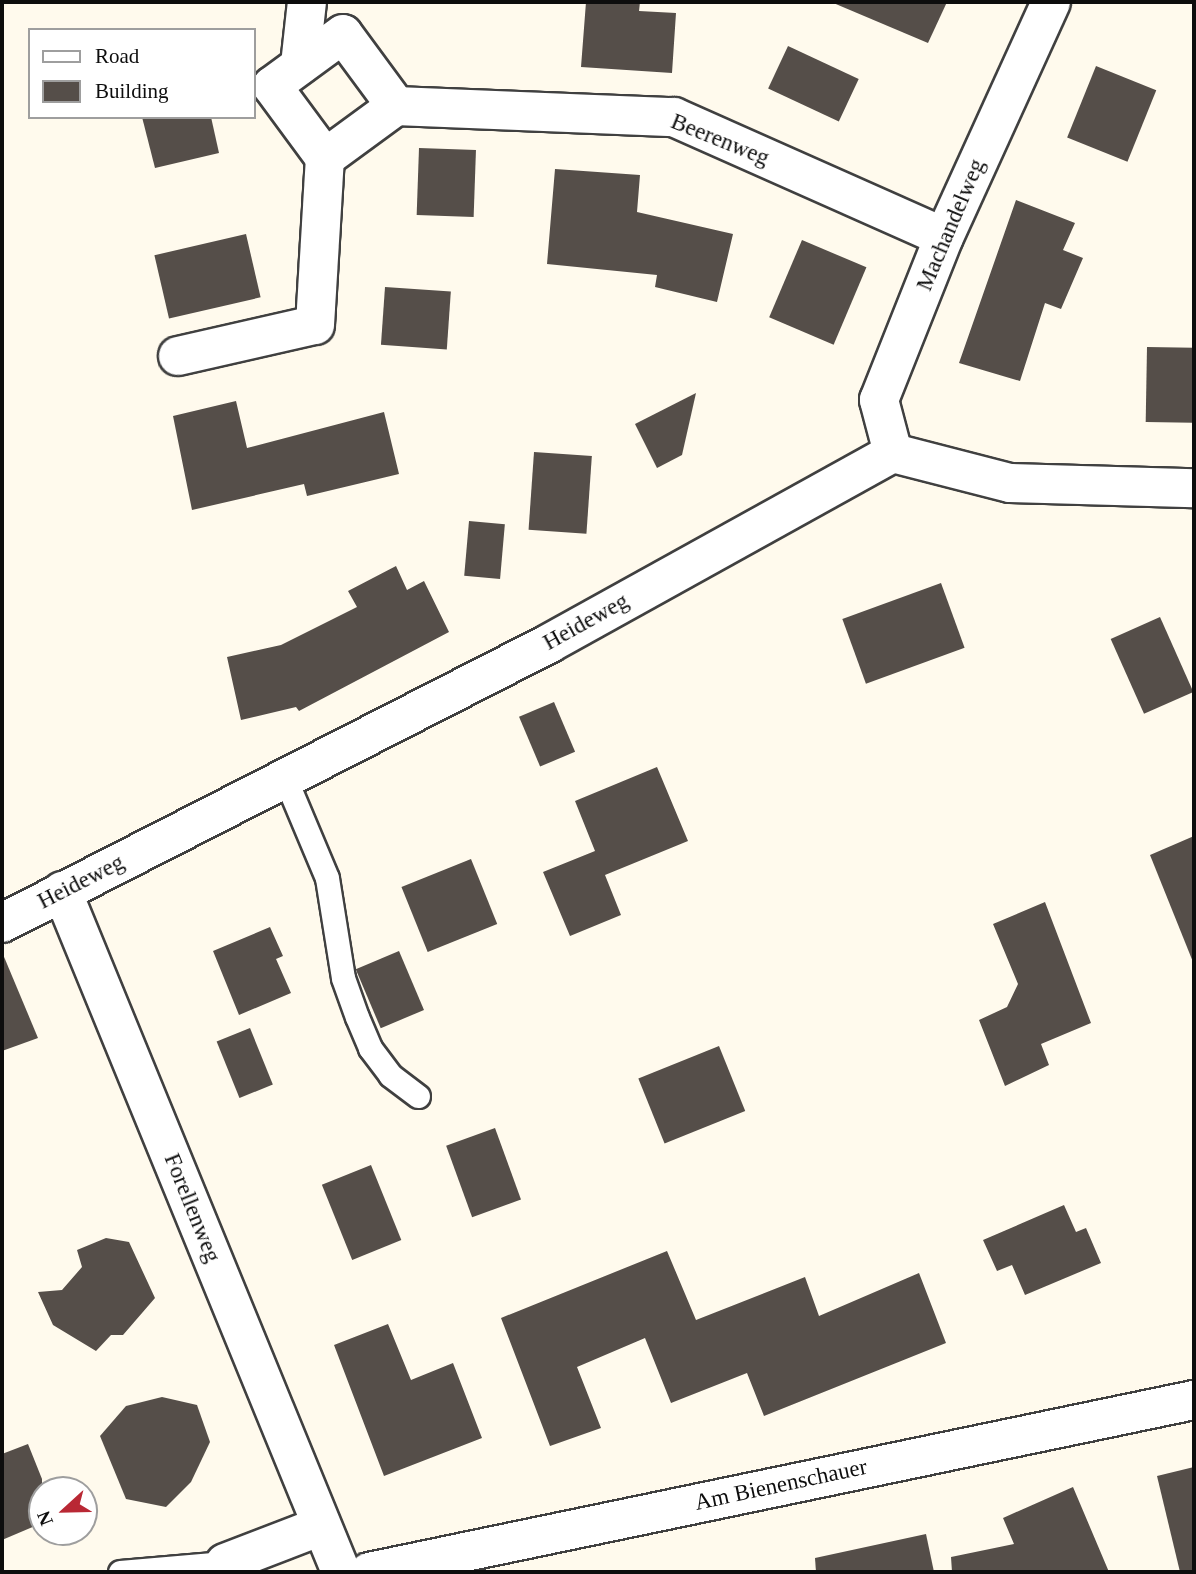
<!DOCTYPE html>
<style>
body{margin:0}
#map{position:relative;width:1196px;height:1574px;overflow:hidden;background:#fffaed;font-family:"Times New Roman",serif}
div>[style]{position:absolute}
.building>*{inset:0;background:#554e49;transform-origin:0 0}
.roads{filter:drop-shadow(2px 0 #404040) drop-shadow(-2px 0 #404040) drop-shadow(0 2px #404040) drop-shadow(0 -2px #404040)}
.service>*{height:23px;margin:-11.5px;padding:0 11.5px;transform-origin:11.5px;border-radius:11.5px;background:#fff}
.minor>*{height:38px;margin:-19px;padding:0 19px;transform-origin:19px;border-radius:19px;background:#fff}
span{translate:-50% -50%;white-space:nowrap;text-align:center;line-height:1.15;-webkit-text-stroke:7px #fff;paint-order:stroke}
.street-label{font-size:23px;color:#0d0d0d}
.frame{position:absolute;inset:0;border:4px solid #0d0d0d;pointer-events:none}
.legend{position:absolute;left:28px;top:28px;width:228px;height:91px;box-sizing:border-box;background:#fff;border:2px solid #9e9e9e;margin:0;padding:9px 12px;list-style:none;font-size:21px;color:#0d0d0d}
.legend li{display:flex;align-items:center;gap:14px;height:35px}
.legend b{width:35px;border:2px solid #9e9e9e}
.north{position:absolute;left:28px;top:1476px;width:70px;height:70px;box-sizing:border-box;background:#fff;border:2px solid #9e9e9e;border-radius:50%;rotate:248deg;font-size:19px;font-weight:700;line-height:28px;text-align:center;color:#0d0d0d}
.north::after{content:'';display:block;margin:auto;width:24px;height:32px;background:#b92834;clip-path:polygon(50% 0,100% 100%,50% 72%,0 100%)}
</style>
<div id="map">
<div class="building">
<div style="clip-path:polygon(586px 2px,640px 2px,639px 11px,676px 13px,672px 73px,581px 67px)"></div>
<div style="clip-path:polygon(831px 2px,947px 2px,928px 43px)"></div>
<div style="left:788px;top:46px;width:78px;height:47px;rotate:25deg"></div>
<div style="left:1096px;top:66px;width:65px;height:77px;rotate:22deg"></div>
<div style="clip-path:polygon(142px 117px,211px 117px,219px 153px,155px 168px)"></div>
<div style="left:419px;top:148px;width:57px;height:67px;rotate:2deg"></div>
<div style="clip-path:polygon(555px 169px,640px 175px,637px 212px,733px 234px,717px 302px,655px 287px,657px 275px,547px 264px)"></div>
<div style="clip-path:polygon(1016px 200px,1075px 223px,1063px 250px,1083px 258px,1061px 309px,1045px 303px,1020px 381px,959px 363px)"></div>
<div style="left:246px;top:234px;width:65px;height:94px;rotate:77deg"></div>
<div style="left:802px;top:240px;width:70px;height:84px;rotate:23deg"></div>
<div style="left:385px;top:287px;width:66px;height:58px;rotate:4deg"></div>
<div style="left:1147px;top:347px;width:47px;height:75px;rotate:1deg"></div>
<div style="clip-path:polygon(696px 393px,682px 455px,657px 468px,635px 424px)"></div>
<div style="clip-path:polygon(236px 401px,247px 448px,384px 412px,399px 474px,307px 496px,304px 484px,192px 510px,173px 416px)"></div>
<div style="left:534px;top:452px;width:58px;height:78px;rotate:4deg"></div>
<div style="left:469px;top:521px;width:36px;height:55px;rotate:5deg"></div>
<div style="clip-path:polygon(396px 566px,407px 590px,424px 581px,449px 632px,299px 711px,296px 707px,241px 720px,227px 657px,281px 645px,357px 607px,348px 591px)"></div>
<div style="left:941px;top:583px;width:69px;height:105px;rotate:70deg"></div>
<div style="left:1160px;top:617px;width:82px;height:54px;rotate:66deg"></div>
<div style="left:554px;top:702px;width:54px;height:38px;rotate:67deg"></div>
<div style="clip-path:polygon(657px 767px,688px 841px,605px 875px,621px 915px,570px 936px,543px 872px,595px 851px,575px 801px)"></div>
<div style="clip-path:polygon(1194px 836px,1194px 962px,1193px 962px,1150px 855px)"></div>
<div style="left:471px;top:859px;width:70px;height:75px;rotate:68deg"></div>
<div style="clip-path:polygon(1045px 902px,1091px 1023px,1041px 1044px,1049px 1065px,1005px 1086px,979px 1020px,1007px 1007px,1018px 984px,993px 924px)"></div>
<div style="clip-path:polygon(270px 927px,283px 956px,276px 959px,291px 993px,239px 1015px,213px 951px)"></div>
<div style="left:399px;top:951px;width:64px;height:47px;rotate:67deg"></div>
<div style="clip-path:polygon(2px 952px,38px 1038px,2px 1051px)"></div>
<div style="left:250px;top:1028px;width:61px;height:36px;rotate:68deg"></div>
<div style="left:719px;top:1046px;width:70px;height:87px;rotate:68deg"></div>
<div style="left:495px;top:1128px;width:76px;height:52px;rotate:70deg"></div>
<div style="left:371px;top:1165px;width:81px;height:53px;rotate:68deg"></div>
<div style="clip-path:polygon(1064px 1205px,1076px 1232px,1086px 1228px,1101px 1263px,1025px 1295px,1012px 1265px,997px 1271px,983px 1240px)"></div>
<div style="clip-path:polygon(106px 1238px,129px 1242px,155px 1298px,123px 1335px,111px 1335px,96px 1351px,53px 1325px,38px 1292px,62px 1290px,82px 1267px,77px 1250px)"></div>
<div style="clip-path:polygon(667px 1251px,696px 1320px,805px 1277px,819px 1316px,919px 1273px,946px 1343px,764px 1416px,747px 1373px,671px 1403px,645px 1338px,577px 1367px,601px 1428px,550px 1446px,501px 1318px)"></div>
<div style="clip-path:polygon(388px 1324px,411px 1380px,453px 1363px,482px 1438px,384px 1476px,334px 1345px)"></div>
<div style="clip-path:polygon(162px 1397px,197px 1405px,210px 1442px,191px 1482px,166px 1507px,126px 1499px,100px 1436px,126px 1406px)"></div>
<div style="clip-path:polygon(28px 1444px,42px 1479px,42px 1523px,2px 1540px,2px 1454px)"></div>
<div style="clip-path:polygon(1194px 1467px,1194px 1572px,1180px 1572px,1157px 1476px)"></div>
<div style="clip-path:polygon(1073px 1487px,1109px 1572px,952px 1572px,951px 1557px,1014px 1544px,1003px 1518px)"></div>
<div style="clip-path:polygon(926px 1534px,934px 1572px,816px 1572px,815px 1558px)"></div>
</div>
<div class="roads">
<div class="service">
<div style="left:285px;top:778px;width:108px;rotate:67.2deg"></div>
<div style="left:327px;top:878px;width:101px;rotate:80.9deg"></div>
<div style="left:343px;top:978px;width:41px;rotate:70.3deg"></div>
<div style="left:357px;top:1017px;width:34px;rotate:67deg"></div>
<div style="left:370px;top:1048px;width:34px;rotate:53deg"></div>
<div style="left:390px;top:1075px;width:35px;rotate:37deg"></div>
<div style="left:120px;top:1572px;width:105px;rotate:-4.9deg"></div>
</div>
<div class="minor">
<div style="left:300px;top:65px;width:63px;rotate:-83.7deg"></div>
<div style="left:396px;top:106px;width:89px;rotate:-126.4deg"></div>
<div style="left:343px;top:34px;width:88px;rotate:143.8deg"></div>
<div style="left:272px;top:86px;width:89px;rotate:53.6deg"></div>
<div style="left:325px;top:158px;width:88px;rotate:-36.2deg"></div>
<div style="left:396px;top:106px;width:278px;rotate:2.3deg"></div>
<div style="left:674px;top:117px;width:295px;rotate:24deg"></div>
<div style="left:178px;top:356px;width:140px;rotate:-12.8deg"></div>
<div style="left:315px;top:325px;width:167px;rotate:-86.6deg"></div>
<div style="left:893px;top:453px;width:55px;rotate:-104.8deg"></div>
<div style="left:879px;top:400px;width:175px;rotate:-68.3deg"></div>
<div style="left:944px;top:237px;width:258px;rotate:-65.5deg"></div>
<div style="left:62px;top:891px;width:736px;rotate:67.72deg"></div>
<div style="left:2px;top:923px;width:615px;rotate:-27.06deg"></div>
<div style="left:550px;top:643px;width:392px;rotate:-29deg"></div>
<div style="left:893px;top:453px;width:121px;rotate:14.4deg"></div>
<div style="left:1010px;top:483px;width:184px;rotate:1.6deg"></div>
<div style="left:225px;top:1563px;width:103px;rotate:-21.1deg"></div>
<div style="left:369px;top:1572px;width:843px;rotate:-11.78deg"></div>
</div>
</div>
<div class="street-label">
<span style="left:720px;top:140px;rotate:22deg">Beerenweg</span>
<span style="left:951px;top:225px;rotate:-67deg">Machandelweg</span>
<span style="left:586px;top:622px;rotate:-29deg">Heideweg</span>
<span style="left:81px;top:882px;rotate:-27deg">Heideweg</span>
<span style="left:192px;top:1208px;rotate:68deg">Forellenweg</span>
<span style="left:781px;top:1485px;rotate:-12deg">Am Bienenschauer</span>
</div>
<div class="frame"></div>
<ul class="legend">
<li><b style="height:9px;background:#fff"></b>Road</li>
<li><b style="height:19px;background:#554e49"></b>Building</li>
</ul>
<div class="north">N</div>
</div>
